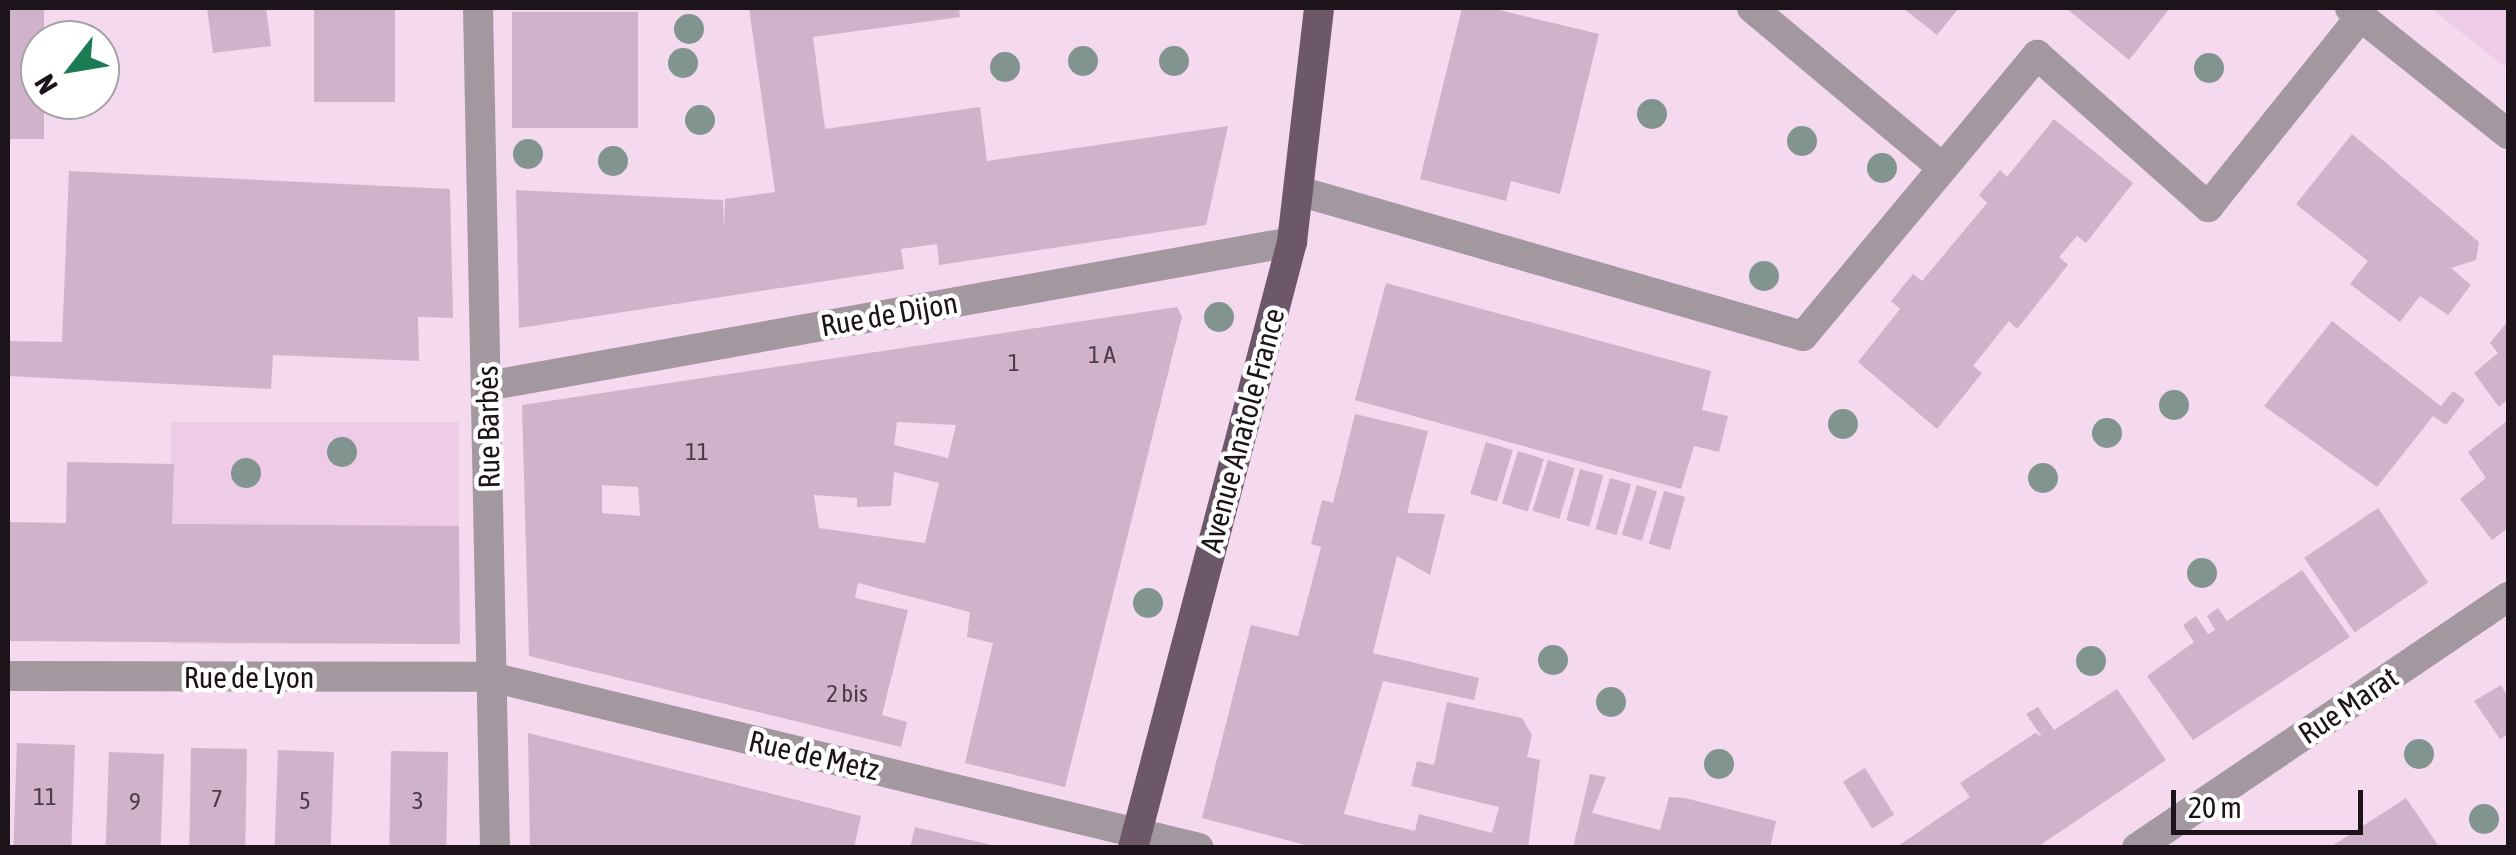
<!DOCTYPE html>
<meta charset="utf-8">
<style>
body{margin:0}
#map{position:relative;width:2516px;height:855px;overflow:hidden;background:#f5d9ef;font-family:"Asap Condensed",sans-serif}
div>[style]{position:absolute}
.built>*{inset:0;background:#eecbe7;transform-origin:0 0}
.building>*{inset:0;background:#d0b3ca;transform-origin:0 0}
.minor>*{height:30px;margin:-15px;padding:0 15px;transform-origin:15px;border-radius:15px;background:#a397a0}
.major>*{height:30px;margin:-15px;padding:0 15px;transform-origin:15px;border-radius:15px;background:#6d5869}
.trees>*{width:30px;height:30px;margin:-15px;border-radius:50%;background:#81948f}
span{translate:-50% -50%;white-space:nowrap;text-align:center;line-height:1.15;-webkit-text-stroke:9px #fff;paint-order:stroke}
.number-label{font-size:25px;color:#4a3b47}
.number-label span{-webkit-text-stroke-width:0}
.street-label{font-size:30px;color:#1d131b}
.frame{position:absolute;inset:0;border:10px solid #1d131b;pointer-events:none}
.north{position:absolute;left:20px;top:20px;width:100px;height:100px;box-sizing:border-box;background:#fff;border:2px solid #a5a1a4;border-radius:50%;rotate:239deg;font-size:28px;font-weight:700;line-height:40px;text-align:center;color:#1d131b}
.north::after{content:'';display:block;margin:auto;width:35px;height:45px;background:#1b7c54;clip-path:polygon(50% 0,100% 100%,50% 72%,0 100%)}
.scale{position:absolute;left:2171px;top:790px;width:192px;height:45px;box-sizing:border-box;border:5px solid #1d131b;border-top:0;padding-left:12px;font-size:30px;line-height:35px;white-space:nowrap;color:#1d131b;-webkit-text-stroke:8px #fff;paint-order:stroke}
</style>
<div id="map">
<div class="built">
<div style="clip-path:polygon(2430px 8px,2508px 8px,2508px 69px)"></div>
<div style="left:459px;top:422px;width:222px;height:288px;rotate:90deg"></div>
</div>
<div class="building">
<div style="left:8px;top:8px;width:36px;height:131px"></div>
<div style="clip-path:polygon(207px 8px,266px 8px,271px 46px,213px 53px)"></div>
<div style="left:314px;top:8px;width:81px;height:94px"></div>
<div style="clip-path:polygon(749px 8px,959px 8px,960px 17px,813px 37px,825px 129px,980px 107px,987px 161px,1228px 126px,1206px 225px,939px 265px,937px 244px,901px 249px,904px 269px,519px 328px,516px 190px,723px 200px,724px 228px,725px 199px,775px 192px)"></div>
<div style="clip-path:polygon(1462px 8px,1491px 8px,1599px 34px,1560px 194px,1511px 181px,1506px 201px,1420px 179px)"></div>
<div style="clip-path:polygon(1903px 8px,1959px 8px,1937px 35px)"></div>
<div style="clip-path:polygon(2066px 8px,2170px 8px,2129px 60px)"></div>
<div style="left:638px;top:12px;width:116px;height:126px;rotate:90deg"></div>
<div style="clip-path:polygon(2054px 119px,2133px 183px,2086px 243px,2077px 236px,2059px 257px,2068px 265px,2017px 329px,2009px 321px,1973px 366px,1982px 373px,1937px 429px,1858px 362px,1900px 309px,1891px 301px,1913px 274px,1922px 281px,1987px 203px,1979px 195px,2000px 170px,2007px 177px)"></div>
<div style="clip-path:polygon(2352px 134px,2479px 242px,2476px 260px,2451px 268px,2471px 285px,2448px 315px,2420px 296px,2400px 322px,2350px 284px,2368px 261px,2296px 204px)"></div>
<div style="clip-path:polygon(69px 171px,450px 189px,453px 318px,418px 317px,419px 361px,273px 355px,271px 389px,8px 376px,8px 341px,62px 342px)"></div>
<div style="clip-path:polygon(1386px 283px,1711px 371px,1702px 410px,1728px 416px,1719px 452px,1694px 446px,1681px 489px,1355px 400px)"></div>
<div style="clip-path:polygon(evenodd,1177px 307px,1182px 317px,1065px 787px,965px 763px,993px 643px,967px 637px,970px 612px,858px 583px,855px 598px,908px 610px,882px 715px,907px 722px,901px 747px,529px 656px,522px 405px,1177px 307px,897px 422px,956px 425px,948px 458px,894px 445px,897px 422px,1177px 307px,894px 472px,939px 483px,925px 543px,819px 528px,814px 495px,857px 498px,857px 507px,891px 506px,894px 472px,1177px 307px,602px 485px,638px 487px,640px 516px,602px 513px,602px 485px)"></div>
<div style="clip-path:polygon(2332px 321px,2441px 406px,2453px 391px,2465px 400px,2446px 425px,2433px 416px,2377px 487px,2264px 406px)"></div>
<div style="clip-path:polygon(2508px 321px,2508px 399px,2499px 407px,2474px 373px,2498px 353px,2490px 343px)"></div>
<div style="clip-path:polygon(1355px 414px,1428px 431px,1407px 513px,1445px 514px,1430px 575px,1397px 556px,1373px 653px,1479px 678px,1474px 700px,1383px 681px,1344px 814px,1415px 831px,1419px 814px,1492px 833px,1499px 807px,1411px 786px,1417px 761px,1434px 765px,1447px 702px,1522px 718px,1532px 735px,1527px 757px,1540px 760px,1528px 848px,1317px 848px,1202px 818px,1251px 625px,1298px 636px,1321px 547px,1311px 544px,1322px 500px,1333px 503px)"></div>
<div style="clip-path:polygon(2508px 420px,2508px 528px,2492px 540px,2460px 499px,2486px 478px,2468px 452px)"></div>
<div style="left:1486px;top:442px;width:28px;height:54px;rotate:17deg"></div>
<div style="left:1518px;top:451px;width:27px;height:55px;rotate:17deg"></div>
<div style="left:1548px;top:460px;width:28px;height:53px;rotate:17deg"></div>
<div style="clip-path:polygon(67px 462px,174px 464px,172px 524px,459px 526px,460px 644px,8px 641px,8px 522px,66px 523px)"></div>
<div style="left:1580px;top:469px;width:24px;height:53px;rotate:15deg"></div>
<div style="left:1610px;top:478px;width:22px;height:53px;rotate:16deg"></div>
<div style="left:1637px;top:485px;width:21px;height:52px;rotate:17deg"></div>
<div style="left:1664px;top:491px;width:22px;height:55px;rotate:16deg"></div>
<div style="left:2378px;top:508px;width:90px;height:89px;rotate:56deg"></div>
<div style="clip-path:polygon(2302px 570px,2350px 637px,2193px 740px,2147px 676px,2194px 642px,2183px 625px,2196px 616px,2208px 634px,2215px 630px,2207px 616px,2218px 608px,2227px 621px)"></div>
<div style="clip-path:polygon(2501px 685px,2508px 697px,2508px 734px,2500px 739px,2474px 701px)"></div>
<div style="clip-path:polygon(2117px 689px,2166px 760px,2036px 848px,1895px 848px,1970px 797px,1960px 783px,2035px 733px,2042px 737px,2026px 714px,2038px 707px,2054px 730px)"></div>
<div style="clip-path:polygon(528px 733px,861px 816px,854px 848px,530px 848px)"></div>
<div style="left:17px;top:743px;width:58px;height:105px;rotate:2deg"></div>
<div style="left:191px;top:748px;width:56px;height:100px;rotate:1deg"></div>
<div style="left:278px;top:750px;width:56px;height:98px;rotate:2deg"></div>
<div style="left:391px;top:751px;width:57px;height:97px;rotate:1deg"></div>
<div style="left:109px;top:752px;width:55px;height:96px;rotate:2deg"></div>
<div style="left:1865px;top:768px;width:55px;height:26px;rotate:58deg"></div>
<div style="clip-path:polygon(1590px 774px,1606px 777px,1592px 813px,1660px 830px,1669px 797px,1685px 798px,1776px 821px,1770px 848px,1573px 848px)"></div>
<div style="clip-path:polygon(2406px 798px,2440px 848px,2329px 848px)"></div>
<div style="clip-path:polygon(915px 827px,996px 846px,996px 848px,910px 848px)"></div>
</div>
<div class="minor">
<div style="left:478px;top:8px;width:840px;rotate:88.84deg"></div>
<div style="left:1752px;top:8px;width:249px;rotate:40deg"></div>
<div style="left:2350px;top:8px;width:202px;rotate:38.6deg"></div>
<div style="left:1302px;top:192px;width:521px;rotate:16.04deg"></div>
<div style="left:1803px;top:336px;width:366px;rotate:-50.2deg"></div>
<div style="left:2037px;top:55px;width:229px;rotate:41.6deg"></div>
<div style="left:2208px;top:207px;width:245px;rotate:-51.3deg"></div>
<div style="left:487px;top:386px;width:818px;rotate:-10.14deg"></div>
<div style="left:8px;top:676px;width:483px;rotate:0.1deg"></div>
<div style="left:491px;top:677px;width:728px;rotate:13.58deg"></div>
<div style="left:2137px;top:848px;width:448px;rotate:-34.1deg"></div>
</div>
<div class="major">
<div style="left:1133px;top:848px;width:627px;rotate:-75.3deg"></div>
<div style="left:1292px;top:242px;width:236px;rotate:-83.4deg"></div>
</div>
<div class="trees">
<div style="left:689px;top:29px"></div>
<div style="left:1083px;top:61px"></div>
<div style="left:1174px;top:61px"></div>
<div style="left:683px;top:63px"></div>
<div style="left:1005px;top:67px"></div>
<div style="left:2209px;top:68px"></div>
<div style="left:1652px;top:114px"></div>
<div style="left:700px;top:120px"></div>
<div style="left:1802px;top:141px"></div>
<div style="left:528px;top:154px"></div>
<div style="left:613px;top:161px"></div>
<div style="left:1882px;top:168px"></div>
<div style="left:1764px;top:276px"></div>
<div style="left:1219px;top:317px"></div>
<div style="left:2174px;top:405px"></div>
<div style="left:1843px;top:424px"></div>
<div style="left:2107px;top:433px"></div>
<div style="left:342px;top:452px"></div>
<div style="left:246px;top:473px"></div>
<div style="left:2043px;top:478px"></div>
<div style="left:2202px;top:573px"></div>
<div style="left:1148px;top:603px"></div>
<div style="left:1553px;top:660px"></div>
<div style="left:2091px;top:661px"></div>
<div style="left:1611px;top:702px"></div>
<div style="left:2419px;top:754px"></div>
<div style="left:1719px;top:764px"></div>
<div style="left:2484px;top:819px"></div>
</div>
<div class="number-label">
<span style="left:1102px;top:354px">1 A</span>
<span style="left:1014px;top:362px">1</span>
<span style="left:697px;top:451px">11</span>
<span style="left:847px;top:693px">2 bis</span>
<span style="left:45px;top:796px">11</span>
<span style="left:217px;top:798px">7</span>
<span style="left:305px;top:800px">5</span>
<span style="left:418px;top:800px">3</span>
<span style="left:135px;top:801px">9</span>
</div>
<div class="street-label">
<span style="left:889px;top:314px;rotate:-10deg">Rue de Dijon</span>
<span style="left:488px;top:427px;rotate:-91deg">Rue Barbès</span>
<span style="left:1242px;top:430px;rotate:-75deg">Avenue Anatole France</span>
<span style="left:249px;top:677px">Rue de Lyon</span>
<span style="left:2348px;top:705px;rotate:-34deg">Rue Marat</span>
<span style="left:814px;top:755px;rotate:13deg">Rue de Metz</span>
</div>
<div class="frame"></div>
<div class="north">N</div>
<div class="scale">20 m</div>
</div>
